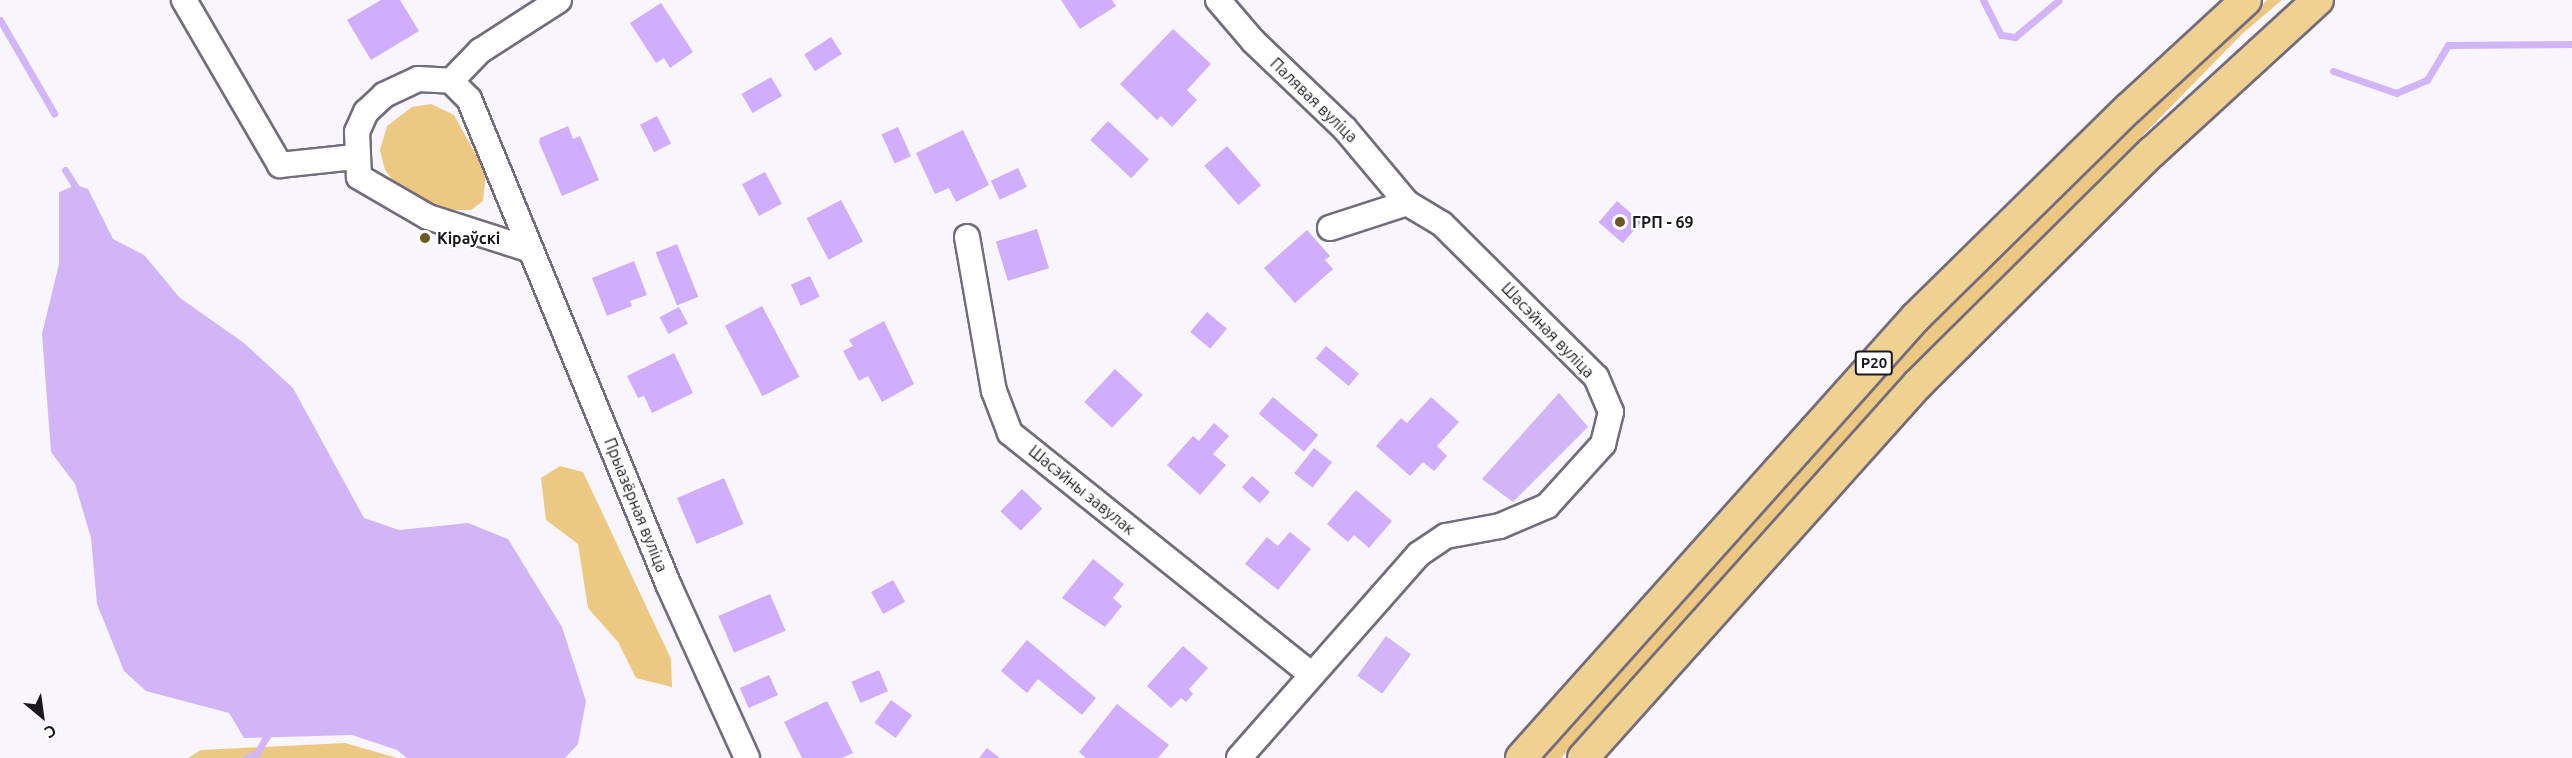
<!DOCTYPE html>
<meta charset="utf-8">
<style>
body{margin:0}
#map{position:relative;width:2572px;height:758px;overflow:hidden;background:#f8f5fd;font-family:Ubuntu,sans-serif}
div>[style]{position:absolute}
.green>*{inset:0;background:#ecc882}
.water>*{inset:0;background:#d2b5f6;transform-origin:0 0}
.stream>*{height:7px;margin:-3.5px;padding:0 3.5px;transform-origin:3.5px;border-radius:3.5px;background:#d2b5f6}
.building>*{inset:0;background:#d1adfe;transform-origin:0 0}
.roads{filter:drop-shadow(2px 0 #736c7d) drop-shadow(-2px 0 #736c7d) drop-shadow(0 2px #736c7d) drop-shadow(0 -2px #736c7d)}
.minor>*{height:24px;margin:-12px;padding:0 12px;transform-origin:12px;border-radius:12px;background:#fff}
.major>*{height:30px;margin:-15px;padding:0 15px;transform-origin:15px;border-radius:15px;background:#efd192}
.dots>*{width:16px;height:16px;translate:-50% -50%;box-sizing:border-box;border:3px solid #fff;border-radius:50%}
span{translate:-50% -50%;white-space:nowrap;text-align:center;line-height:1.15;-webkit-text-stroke:4.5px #fff;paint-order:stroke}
.shield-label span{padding:2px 4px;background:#fff;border:2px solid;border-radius:4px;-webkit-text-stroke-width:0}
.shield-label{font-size:15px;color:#1b181f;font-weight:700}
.street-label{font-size:16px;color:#1b181f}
.poi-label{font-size:16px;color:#1b181f;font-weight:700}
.left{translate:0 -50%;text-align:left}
.north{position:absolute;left:12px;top:686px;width:60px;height:60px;-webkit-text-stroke:4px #fff;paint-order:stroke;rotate:151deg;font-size:16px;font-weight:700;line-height:24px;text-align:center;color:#1b181f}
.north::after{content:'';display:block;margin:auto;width:21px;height:27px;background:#1b181f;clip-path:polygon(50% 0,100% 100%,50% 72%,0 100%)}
</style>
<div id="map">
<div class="green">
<div style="clip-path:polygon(2267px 0,2282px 0,2242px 34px,1884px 400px,1561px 758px,1536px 758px,1845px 411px,2071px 180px)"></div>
<div style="clip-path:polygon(431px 104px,454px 115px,486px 173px,483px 201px,471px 210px,445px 210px,398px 187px,385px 170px,380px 150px,387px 126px,412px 107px)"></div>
<div style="clip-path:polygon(560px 466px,583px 472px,671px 659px,672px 687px,636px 678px,618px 642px,588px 608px,578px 544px,546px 520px,541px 478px)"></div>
<div style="clip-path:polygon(345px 743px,397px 758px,188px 758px,201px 750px)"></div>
</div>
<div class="water">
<div style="clip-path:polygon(76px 185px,88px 189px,113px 239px,144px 255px,180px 298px,244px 343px,293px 388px,364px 518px,399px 530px,468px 523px,508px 539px,562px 627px,586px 701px,578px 744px,565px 758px,407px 758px,397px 750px,352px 735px,244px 738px,229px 713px,146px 691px,124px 671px,97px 604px,91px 538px,75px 484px,51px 452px,42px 334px,59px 264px,59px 192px)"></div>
<div style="clip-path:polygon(1559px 393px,1588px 427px,1513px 502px,1482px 479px)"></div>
<div style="left:1386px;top:636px;width:31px;height:49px;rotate:36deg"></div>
</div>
<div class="stream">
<div style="left:1983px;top:0;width:39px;rotate:63deg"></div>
<div style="left:2001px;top:35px;width:14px;rotate:8deg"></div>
<div style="left:2015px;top:37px;width:57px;rotate:-40.1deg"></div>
<div style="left:0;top:20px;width:108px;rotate:59.9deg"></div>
<div style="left:2333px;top:71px;width:67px;rotate:19.2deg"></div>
<div style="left:2396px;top:93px;width:34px;rotate:-23deg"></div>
<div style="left:2427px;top:80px;width:41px;rotate:-59deg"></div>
<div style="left:2448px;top:45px;width:124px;rotate:-0.5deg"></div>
<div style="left:65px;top:170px;width:25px;rotate:58deg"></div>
<div style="left:246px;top:758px;width:12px;rotate:-24deg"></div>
<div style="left:257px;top:753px;width:20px;rotate:-60deg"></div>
<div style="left:267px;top:736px;width:8px;rotate:-97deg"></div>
</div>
<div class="building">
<div style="clip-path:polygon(381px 0,400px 0,419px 31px,371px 60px,347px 20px)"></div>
<div style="clip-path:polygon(1061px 0,1112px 0,1116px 6px,1080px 29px)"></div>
<div style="clip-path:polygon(661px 3px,693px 52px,670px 68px,664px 58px,656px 63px,630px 23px)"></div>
<div style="clip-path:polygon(1173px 29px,1211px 64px,1187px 90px,1197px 100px,1172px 127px,1161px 116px,1157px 120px,1120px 84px)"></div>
<div style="left:831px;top:37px;width:20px;height:32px;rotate:57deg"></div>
<div style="left:771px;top:77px;width:22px;height:34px;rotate:60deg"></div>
<div style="left:657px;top:116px;width:31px;height:19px;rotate:63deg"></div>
<div style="left:1108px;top:121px;width:56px;height:26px;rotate:43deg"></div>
<div style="clip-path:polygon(568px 126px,573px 139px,580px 136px,599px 180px,562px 196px,539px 142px,540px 138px)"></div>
<div style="left:898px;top:127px;width:32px;height:18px;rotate:66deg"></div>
<div style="clip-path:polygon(963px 130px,989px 185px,956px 202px,949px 188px,935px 194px,916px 153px)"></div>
<div style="left:1227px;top:146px;width:52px;height:30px;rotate:49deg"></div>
<div style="left:1018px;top:168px;width:21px;height:30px;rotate:65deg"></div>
<div style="left:765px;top:172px;width:36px;height:26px;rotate:62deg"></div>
<div style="left:841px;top:200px;width:47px;height:39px;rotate:62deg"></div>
<div style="left:1617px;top:201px;width:32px;height:28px;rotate:41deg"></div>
<div style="left:1037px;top:229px;width:41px;height:43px;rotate:73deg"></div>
<div style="clip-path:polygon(1307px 230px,1330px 256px,1325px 260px,1333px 269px,1295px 303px,1264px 268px)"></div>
<div style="left:677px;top:244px;width:57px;height:23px;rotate:68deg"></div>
<div style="clip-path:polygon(634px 261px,647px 295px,630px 301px,632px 306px,607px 316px,592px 278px)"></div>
<div style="left:810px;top:276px;width:23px;height:21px;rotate:65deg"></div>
<div style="left:762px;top:306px;width:80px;height:42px;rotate:62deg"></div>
<div style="left:679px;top:307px;width:19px;height:22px;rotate:62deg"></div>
<div style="left:1207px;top:312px;width:26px;height:26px;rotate:40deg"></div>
<div style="clip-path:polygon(884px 321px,914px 384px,882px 402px,868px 376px,859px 381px,843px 351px,853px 346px,849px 340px)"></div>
<div style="left:1326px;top:346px;width:43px;height:16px;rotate:40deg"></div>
<div style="clip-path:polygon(674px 353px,693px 393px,652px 413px,644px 396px,638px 398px,627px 376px)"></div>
<div style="left:1115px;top:369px;width:38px;height:45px;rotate:43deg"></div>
<div style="left:1273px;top:397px;width:59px;height:22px;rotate:40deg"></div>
<div style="clip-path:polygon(1431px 397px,1459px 422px,1437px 446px,1447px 456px,1434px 471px,1423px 462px,1410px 476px,1376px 446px,1401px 418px,1407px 423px)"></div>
<div style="clip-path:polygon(1214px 423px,1229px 436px,1213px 454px,1226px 465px,1200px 495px,1167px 465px,1193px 436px,1199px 441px)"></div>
<div style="left:1314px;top:448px;width:23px;height:32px;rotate:38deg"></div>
<div style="left:1252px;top:476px;width:24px;height:15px;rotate:42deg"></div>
<div style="left:724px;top:478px;width:50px;height:51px;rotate:67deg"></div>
<div style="left:1022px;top:489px;width:28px;height:31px;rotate:44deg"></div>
<div style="clip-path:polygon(1356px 490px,1392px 521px,1369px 548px,1354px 535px,1348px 542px,1327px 524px)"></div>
<div style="clip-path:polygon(1290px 532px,1311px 549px,1278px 590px,1245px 564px,1267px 537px,1278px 546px)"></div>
<div style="clip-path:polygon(1093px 559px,1124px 584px,1113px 598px,1122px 606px,1105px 627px,1062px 598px)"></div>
<div style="left:893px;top:580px;width:25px;height:25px;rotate:61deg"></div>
<div style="left:770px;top:594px;width:40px;height:56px;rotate:67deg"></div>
<div style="clip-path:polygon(1027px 640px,1096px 698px,1082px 715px,1038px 679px,1027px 693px,1001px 671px)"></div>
<div style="clip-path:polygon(1183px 646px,1208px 668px,1189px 689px,1193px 694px,1186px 702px,1181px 698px,1171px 708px,1147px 686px)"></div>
<div style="left:879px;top:670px;width:23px;height:30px;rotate:67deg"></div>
<div style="left:769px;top:675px;width:22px;height:32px;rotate:66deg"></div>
<div style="left:891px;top:700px;width:26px;height:28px;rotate:36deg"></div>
<div style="clip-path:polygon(827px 701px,853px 753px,842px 758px,802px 758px,784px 722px)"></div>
<div style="clip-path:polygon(1117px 704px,1169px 745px,1158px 758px,1086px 758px,1079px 752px)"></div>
<div style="clip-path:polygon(987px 748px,1000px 758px,979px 758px)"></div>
</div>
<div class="roads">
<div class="minor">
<div style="left:184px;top:0;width:191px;rotate:59.8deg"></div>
<div style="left:280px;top:165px;width:75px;rotate:-6.1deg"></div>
<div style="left:1218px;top:0;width:54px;rotate:49.5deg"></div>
<div style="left:1253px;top:41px;width:127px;rotate:43.7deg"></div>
<div style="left:1345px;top:129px;width:97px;rotate:50deg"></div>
<div style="left:451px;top:81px;width:42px;rotate:-46deg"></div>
<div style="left:480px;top:51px;width:94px;rotate:-32.8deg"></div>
<div style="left:967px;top:237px;width:156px;rotate:80.1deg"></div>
<div style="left:994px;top:391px;width:45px;rotate:69.1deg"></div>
<div style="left:1010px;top:433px;width:386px;rotate:38.7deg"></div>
<div style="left:531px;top:250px;width:108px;rotate:-162.2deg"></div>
<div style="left:428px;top:217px;width:80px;rotate:-149.9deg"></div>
<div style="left:359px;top:177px;width:45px;rotate:-92.5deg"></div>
<div style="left:357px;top:132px;width:22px;rotate:-66deg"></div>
<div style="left:366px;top:112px;width:25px;rotate:-43deg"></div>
<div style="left:384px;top:95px;width:38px;rotate:-25deg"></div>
<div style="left:418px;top:79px;width:33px;rotate:3deg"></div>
<div style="left:451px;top:81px;width:25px;rotate:45deg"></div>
<div style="left:469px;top:99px;width:526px;rotate:67.67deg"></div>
<div style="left:669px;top:586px;width:189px;rotate:65.6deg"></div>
<div style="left:1239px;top:758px;width:272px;rotate:-48.6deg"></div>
<div style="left:1419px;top:554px;width:32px;rotate:-34deg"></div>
<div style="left:1446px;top:536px;width:55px;rotate:-10.5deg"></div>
<div style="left:1500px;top:526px;width:51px;rotate:-23.1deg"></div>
<div style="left:1547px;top:506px;width:84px;rotate:-47.9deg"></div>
<div style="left:1603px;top:444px;width:33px;rotate:-76deg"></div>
<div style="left:1611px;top:412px;width:38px;rotate:-113deg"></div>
<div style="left:1596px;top:377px;width:217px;rotate:-135.2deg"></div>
<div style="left:1442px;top:224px;width:41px;rotate:-149deg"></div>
<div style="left:1407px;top:203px;width:81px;rotate:162deg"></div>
</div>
<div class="major">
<div style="left:1521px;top:758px;width:592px;rotate:-48.15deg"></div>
<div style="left:1916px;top:317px;width:298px;rotate:-44.5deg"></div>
<div style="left:2129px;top:108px;width:159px;rotate:-42.7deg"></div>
<div style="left:1583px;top:758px;width:502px;rotate:-48.15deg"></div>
<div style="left:1918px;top:384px;width:330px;rotate:-44.8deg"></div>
<div style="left:2152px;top:152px;width:225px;rotate:-42.5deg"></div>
</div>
</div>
<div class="dots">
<div style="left:1620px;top:222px;background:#6e5727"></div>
<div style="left:425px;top:238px;background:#6e5727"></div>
</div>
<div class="shield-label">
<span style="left:1874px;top:363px">Р20</span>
</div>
<div class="street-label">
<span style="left:1314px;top:100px;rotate:44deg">Палявая вуліца</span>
<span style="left:1548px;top:330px;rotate:46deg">Шасэйная вуліца</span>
<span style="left:1082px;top:490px;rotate:39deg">Шасэйны завулак</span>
<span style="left:636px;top:505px;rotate:68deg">Прыазёрная вуліца</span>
</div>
<div class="poi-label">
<span class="left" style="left:1632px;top:222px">ГРП - 69</span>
<span class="left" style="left:437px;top:238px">Кіраўскі</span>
</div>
<div class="north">С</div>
</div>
